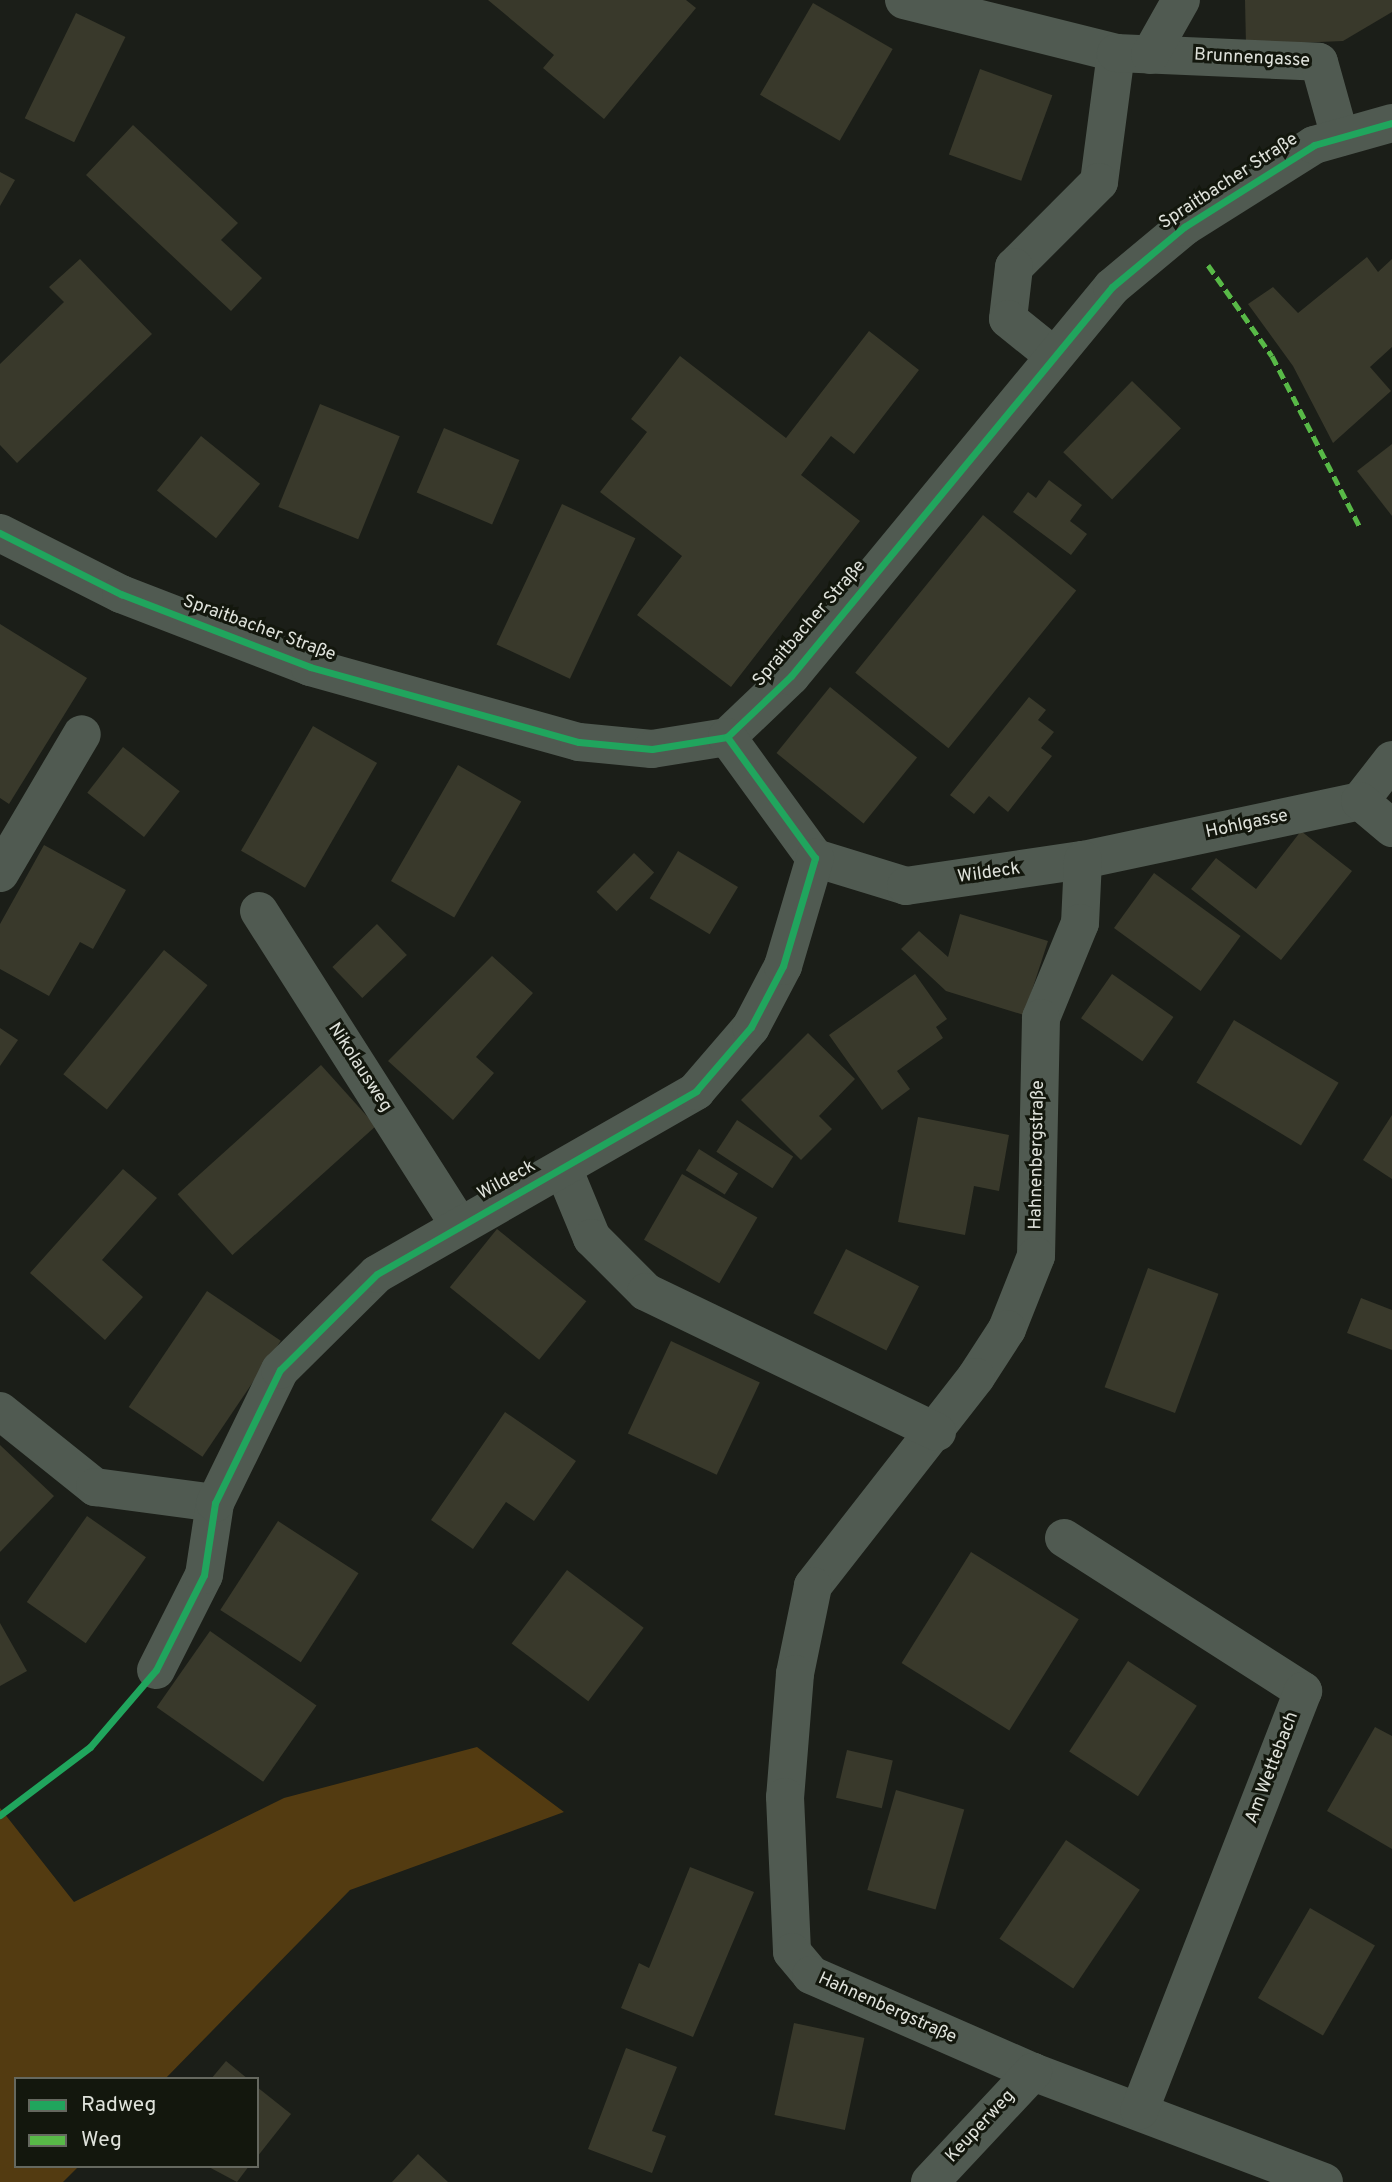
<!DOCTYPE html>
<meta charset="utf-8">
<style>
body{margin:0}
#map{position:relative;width:1392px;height:2182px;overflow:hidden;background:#1b1e18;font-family:Overpass,sans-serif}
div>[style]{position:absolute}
.green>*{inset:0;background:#533b11}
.building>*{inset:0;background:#39392b;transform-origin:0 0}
.minor>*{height:38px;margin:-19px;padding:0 19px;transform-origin:19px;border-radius:19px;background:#505a51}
.quiet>*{height:5px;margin-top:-2.5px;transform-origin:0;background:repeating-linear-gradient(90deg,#58b947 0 10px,transparent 0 15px)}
.cycleway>*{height:7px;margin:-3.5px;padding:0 3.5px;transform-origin:3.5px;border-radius:3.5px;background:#20a55d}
span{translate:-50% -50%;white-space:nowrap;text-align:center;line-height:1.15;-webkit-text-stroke:6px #13170d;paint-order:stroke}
.street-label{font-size:18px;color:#dfe2db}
.legend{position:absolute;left:14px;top:2077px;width:245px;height:91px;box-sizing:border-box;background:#13170d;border:2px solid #65685f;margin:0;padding:9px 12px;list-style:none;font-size:21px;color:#dfe2db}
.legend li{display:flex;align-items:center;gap:14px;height:35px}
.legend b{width:35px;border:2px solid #65685f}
</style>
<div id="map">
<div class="green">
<div style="clip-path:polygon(477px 1747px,564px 1812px,350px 1890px,165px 2079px,16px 2079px,16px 2166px,79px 2166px,63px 2182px,0 2182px,0 1808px,74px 1902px,284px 1798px)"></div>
</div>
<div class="building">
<div style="clip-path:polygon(488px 0,686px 0,696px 8px,604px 119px,543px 68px,554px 55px)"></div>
<div style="clip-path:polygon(1245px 0,1392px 0,1392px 12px,1343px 41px,1246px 45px)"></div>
<div style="left:813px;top:3px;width:92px;height:106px;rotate:30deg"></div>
<div style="left:76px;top:13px;width:55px;height:117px;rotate:26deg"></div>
<div style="left:980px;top:69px;width:77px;height:91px;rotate:20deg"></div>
<div style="clip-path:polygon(133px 125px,238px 223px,221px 240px,262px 278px,231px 311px,86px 175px)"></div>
<div style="clip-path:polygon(0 172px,15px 180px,0 206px)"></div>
<div style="clip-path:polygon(1367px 257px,1378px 272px,1392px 259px,1392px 347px,1370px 367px,1391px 391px,1333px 443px,1293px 366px,1248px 304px,1273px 287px,1298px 313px)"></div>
<div style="clip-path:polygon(80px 259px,152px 334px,17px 463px,0 445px,0 364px,64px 302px,49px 287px)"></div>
<div style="clip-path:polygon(869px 331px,919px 370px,854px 454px,831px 436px,801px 475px,860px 521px,731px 687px,637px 615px,682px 556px,600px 492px,647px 432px,631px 419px,680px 356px,786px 438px)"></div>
<div style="left:1132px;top:381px;width:68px;height:99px;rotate:44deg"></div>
<div style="left:320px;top:404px;width:86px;height:111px;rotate:22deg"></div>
<div style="left:444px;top:428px;width:82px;height:70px;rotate:23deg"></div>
<div style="left:201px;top:436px;width:76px;height:70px;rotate:39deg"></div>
<div style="clip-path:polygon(1392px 444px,1392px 516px,1357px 471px)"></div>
<div style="clip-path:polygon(1049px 480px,1082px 505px,1070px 521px,1087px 534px,1071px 555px,1013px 512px,1028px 492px,1036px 498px)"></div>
<div style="left:562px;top:504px;width:81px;height:155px;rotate:25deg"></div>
<div style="left:983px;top:515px;width:120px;height:203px;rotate:39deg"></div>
<div style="clip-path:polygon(0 624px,87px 678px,9px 804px,0 798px)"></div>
<div style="left:830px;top:687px;width:112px;height:85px;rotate:39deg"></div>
<div style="clip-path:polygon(1029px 697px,1046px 710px,1038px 720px,1054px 732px,1041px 748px,1052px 756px,1008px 812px,989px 796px,974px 814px,950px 795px)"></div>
<div style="left:313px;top:726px;width:74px;height:144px;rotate:30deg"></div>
<div style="left:123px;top:747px;width:72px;height:58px;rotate:38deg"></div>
<div style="left:458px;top:765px;width:73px;height:134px;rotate:30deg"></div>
<div style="clip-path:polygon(1301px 831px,1352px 871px,1281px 960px,1191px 889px,1216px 858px,1256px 889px)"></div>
<div style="clip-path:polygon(44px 845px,126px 890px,93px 949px,80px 942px,49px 996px,0 969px,0 924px)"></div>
<div style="left:678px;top:851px;width:70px;height:55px;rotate:31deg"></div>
<div style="left:634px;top:853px;width:28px;height:54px;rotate:44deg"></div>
<div style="left:1154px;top:873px;width:107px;height:68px;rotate:36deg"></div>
<div style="clip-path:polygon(960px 914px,1048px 941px,1024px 1015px,946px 991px,901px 949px,919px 931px,948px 957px)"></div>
<div style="left:377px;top:924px;width:43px;height:62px;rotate:46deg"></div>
<div style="left:164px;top:950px;width:56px;height:160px;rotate:39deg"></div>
<div style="clip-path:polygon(492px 956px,533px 993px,476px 1057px,494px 1073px,453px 1120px,388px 1061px)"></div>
<div style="clip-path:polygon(915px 974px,947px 1019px,936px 1027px,943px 1038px,897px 1071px,910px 1089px,882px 1110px,829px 1035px)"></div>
<div style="left:1112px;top:974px;width:75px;height:54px;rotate:35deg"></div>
<div style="left:1234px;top:1020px;width:122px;height:73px;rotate:31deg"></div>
<div style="clip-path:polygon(0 1028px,18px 1040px,0 1066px)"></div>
<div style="clip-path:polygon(808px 1033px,855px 1079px,819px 1116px,832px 1129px,801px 1160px,741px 1100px)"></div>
<div style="left:321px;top:1065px;width:82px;height:193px;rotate:48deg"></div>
<div style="clip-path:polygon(1392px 1115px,1392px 1179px,1363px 1160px)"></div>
<div style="clip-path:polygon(918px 1117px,1009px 1135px,999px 1191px,974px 1186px,965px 1235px,898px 1222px)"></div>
<div style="left:737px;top:1120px;width:67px;height:38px;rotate:33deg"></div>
<div style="left:699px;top:1149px;width:46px;height:25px;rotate:32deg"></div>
<div style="clip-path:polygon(123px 1169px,157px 1198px,102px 1260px,143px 1297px,105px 1340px,30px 1273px)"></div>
<div style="left:682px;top:1174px;width:87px;height:76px;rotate:30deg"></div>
<div style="left:497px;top:1229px;width:115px;height:75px;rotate:39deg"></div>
<div style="left:846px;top:1249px;width:82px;height:72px;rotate:27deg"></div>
<div style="left:1148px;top:1268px;width:75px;height:127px;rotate:20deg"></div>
<div style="left:207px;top:1291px;width:89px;height:140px;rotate:34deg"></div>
<div style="clip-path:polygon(1361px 1298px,1392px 1310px,1392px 1350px,1347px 1333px)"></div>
<div style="left:671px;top:1341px;width:98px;height:102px;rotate:25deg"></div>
<div style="clip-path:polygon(505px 1412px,576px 1461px,534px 1521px,506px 1502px,473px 1549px,431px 1520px)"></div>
<div style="clip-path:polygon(0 1445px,54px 1496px,0 1552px)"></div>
<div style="left:87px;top:1516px;width:72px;height:105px;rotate:35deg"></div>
<div style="left:278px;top:1521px;width:96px;height:106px;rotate:33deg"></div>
<div style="left:971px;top:1552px;width:127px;height:131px;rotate:32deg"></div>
<div style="left:567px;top:1570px;width:96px;height:92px;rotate:37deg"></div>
<div style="clip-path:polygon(0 1623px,27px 1671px,0 1686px)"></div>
<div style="left:210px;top:1631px;width:130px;height:93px;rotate:35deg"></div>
<div style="left:1128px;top:1661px;width:82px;height:108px;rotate:33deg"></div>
<div style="clip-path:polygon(1375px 1727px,1392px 1736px,1392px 1849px,1327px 1811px)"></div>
<div style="left:847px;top:1750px;width:47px;height:49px;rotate:13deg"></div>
<div style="left:896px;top:1790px;width:71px;height:104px;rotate:16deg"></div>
<div style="left:1066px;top:1840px;width:89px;height:119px;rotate:34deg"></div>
<div style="clip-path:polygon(690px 1867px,754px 1892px,693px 2037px,621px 2008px,639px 1963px,649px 1968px)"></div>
<div style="left:1310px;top:1908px;width:75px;height:104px;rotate:30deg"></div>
<div style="left:794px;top:2023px;width:72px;height:94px;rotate:12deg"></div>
<div style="clip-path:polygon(626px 2048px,677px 2067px,652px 2131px,666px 2136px,652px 2173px,588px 2149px)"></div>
<div style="clip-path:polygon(226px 2061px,248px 2079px,211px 2079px)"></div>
<div style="clip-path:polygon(257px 2087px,291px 2114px,257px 2157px)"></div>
<div style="clip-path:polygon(418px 2154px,448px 2182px,392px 2182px)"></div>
<div style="clip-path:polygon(207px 2166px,249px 2166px,237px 2182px)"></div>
</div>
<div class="minor">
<div style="left:904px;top:0;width:219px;rotate:14deg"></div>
<div style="left:1116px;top:53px;width:130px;rotate:97.5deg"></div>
<div style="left:1099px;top:182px;width:120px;rotate:135deg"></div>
<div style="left:1014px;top:267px;width:52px;rotate:96.6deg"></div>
<div style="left:1008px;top:319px;width:59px;rotate:38.8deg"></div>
<div style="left:1116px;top:53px;width:203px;rotate:2.5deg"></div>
<div style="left:1319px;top:62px;width:78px;rotate:74.4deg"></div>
<div style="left:1150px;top:55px;width:63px;rotate:-60.6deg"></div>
<div style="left:0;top:533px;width:136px;rotate:26.8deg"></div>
<div style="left:121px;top:594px;width:203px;rotate:21.1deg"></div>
<div style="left:310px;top:667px;width:279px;rotate:15.6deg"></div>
<div style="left:579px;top:742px;width:73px;rotate:5.5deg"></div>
<div style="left:652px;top:749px;width:76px;rotate:-9.1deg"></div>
<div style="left:727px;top:737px;width:88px;rotate:-43.6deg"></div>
<div style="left:791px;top:676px;width:504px;rotate:-50.47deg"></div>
<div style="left:1112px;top:287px;width:94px;rotate:-39.8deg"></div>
<div style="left:1184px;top:227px;width:154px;rotate:-32.2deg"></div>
<div style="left:1314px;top:145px;width:81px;rotate:-15.8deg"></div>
<div style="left:727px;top:737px;width:150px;rotate:54deg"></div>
<div style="left:815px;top:858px;width:95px;rotate:17.1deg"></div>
<div style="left:906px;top:886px;width:179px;rotate:-8.4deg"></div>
<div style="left:1083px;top:860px;width:283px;rotate:-12deg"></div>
<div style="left:1360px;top:801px;width:52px;rotate:-52deg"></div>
<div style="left:1360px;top:801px;width:42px;rotate:40.2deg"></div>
<div style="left:1083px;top:860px;width:63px;rotate:92.7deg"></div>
<div style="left:1080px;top:923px;width:103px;rotate:112.3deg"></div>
<div style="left:1041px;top:1018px;width:238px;rotate:91.2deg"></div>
<div style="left:1036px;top:1256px;width:79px;rotate:111.7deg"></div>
<div style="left:1007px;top:1329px;width:57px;rotate:122.9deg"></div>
<div style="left:976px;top:1377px;width:265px;rotate:128deg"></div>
<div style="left:813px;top:1586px;width:90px;rotate:101.6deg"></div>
<div style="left:795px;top:1674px;width:123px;rotate:94.6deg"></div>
<div style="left:785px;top:1797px;width:155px;rotate:87.4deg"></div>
<div style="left:792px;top:1952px;width:30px;rotate:50deg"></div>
<div style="left:811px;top:1975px;width:242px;rotate:23.6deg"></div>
<div style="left:1033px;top:2072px;width:311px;rotate:20.7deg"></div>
<div style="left:0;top:873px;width:161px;rotate:-59.5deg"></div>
<div style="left:259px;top:911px;width:372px;rotate:57.5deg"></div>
<div style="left:563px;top:1168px;width:76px;rotate:67.5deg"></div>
<div style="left:592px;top:1238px;width:76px;rotate:45deg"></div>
<div style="left:646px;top:1292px;width:323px;rotate:25.7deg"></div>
<div style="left:0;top:1411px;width:122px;rotate:38.7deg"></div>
<div style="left:95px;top:1487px;width:121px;rotate:7.6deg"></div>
<div style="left:1064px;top:1538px;width:284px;rotate:32.6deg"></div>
<div style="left:1303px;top:1691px;width:450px;rotate:111.3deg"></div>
<div style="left:156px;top:1670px;width:106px;rotate:-63.2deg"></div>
<div style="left:204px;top:1575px;width:73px;rotate:-81.3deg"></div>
<div style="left:215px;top:1503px;width:148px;rotate:-64deg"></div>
<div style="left:280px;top:1370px;width:136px;rotate:-44.7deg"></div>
<div style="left:377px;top:1274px;width:368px;rotate:-29.8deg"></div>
<div style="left:696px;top:1091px;width:84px;rotate:-49.3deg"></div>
<div style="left:751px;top:1027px;width:69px;rotate:-62.3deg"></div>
<div style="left:783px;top:966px;width:113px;rotate:-73.5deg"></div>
<div style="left:930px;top:2182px;width:151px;rotate:-46.9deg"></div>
</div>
<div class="quiet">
<div style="left:1208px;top:265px;width:111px;rotate:54.9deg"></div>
<div style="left:1272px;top:356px;width:192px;rotate:62.8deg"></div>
</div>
<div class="cycleway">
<div style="left:0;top:533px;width:136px;rotate:26.8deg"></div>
<div style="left:121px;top:594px;width:203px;rotate:21.1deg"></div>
<div style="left:310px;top:667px;width:279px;rotate:15.6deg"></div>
<div style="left:579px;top:742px;width:73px;rotate:5.5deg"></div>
<div style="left:652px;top:749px;width:76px;rotate:-9.1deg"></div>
<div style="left:727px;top:737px;width:88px;rotate:-43.6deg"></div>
<div style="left:791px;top:676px;width:504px;rotate:-50.47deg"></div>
<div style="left:1112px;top:287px;width:94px;rotate:-39.8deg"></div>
<div style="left:1184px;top:227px;width:154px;rotate:-32.2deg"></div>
<div style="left:1314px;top:145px;width:81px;rotate:-15.8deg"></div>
<div style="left:0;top:1815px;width:113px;rotate:-37.1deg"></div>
<div style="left:90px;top:1747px;width:101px;rotate:-49.4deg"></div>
<div style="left:156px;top:1670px;width:106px;rotate:-63.2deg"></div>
<div style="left:204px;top:1575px;width:73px;rotate:-81.3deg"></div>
<div style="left:215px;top:1503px;width:148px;rotate:-64deg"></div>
<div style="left:280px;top:1370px;width:136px;rotate:-44.7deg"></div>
<div style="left:377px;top:1274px;width:368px;rotate:-29.8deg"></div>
<div style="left:696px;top:1091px;width:84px;rotate:-49.3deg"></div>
<div style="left:751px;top:1027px;width:69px;rotate:-62.3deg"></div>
<div style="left:783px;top:966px;width:113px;rotate:-73.5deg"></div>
<div style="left:815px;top:858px;width:150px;rotate:-126deg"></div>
</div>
<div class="street-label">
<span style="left:1252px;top:59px;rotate:3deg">Brunnengasse</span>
<span style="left:1229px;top:182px;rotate:-33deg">Spraitbacher Straße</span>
<span style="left:810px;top:624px;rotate:-49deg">Spraitbacher Straße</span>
<span style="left:259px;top:629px;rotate:20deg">Spraitbacher Straße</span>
<span style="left:1247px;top:825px;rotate:-12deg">Hohlgasse</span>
<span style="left:989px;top:874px;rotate:-8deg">Wildeck</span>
<span style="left:359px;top:1068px;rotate:57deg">Nikolausweg</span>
<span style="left:1038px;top:1155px;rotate:-89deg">Hahnenbergstraße</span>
<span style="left:507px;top:1181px;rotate:-29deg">Wildeck</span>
<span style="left:1273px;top:1768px;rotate:-69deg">Am Wettebach</span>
<span style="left:887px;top:2009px;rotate:24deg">Hahnenbergstraße</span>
<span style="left:981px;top:2127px;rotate:-47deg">Keuperweg</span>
</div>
<ul class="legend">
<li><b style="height:9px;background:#20a55d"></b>Radweg</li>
<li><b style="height:9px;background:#58b947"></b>Weg</li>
</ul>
</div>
